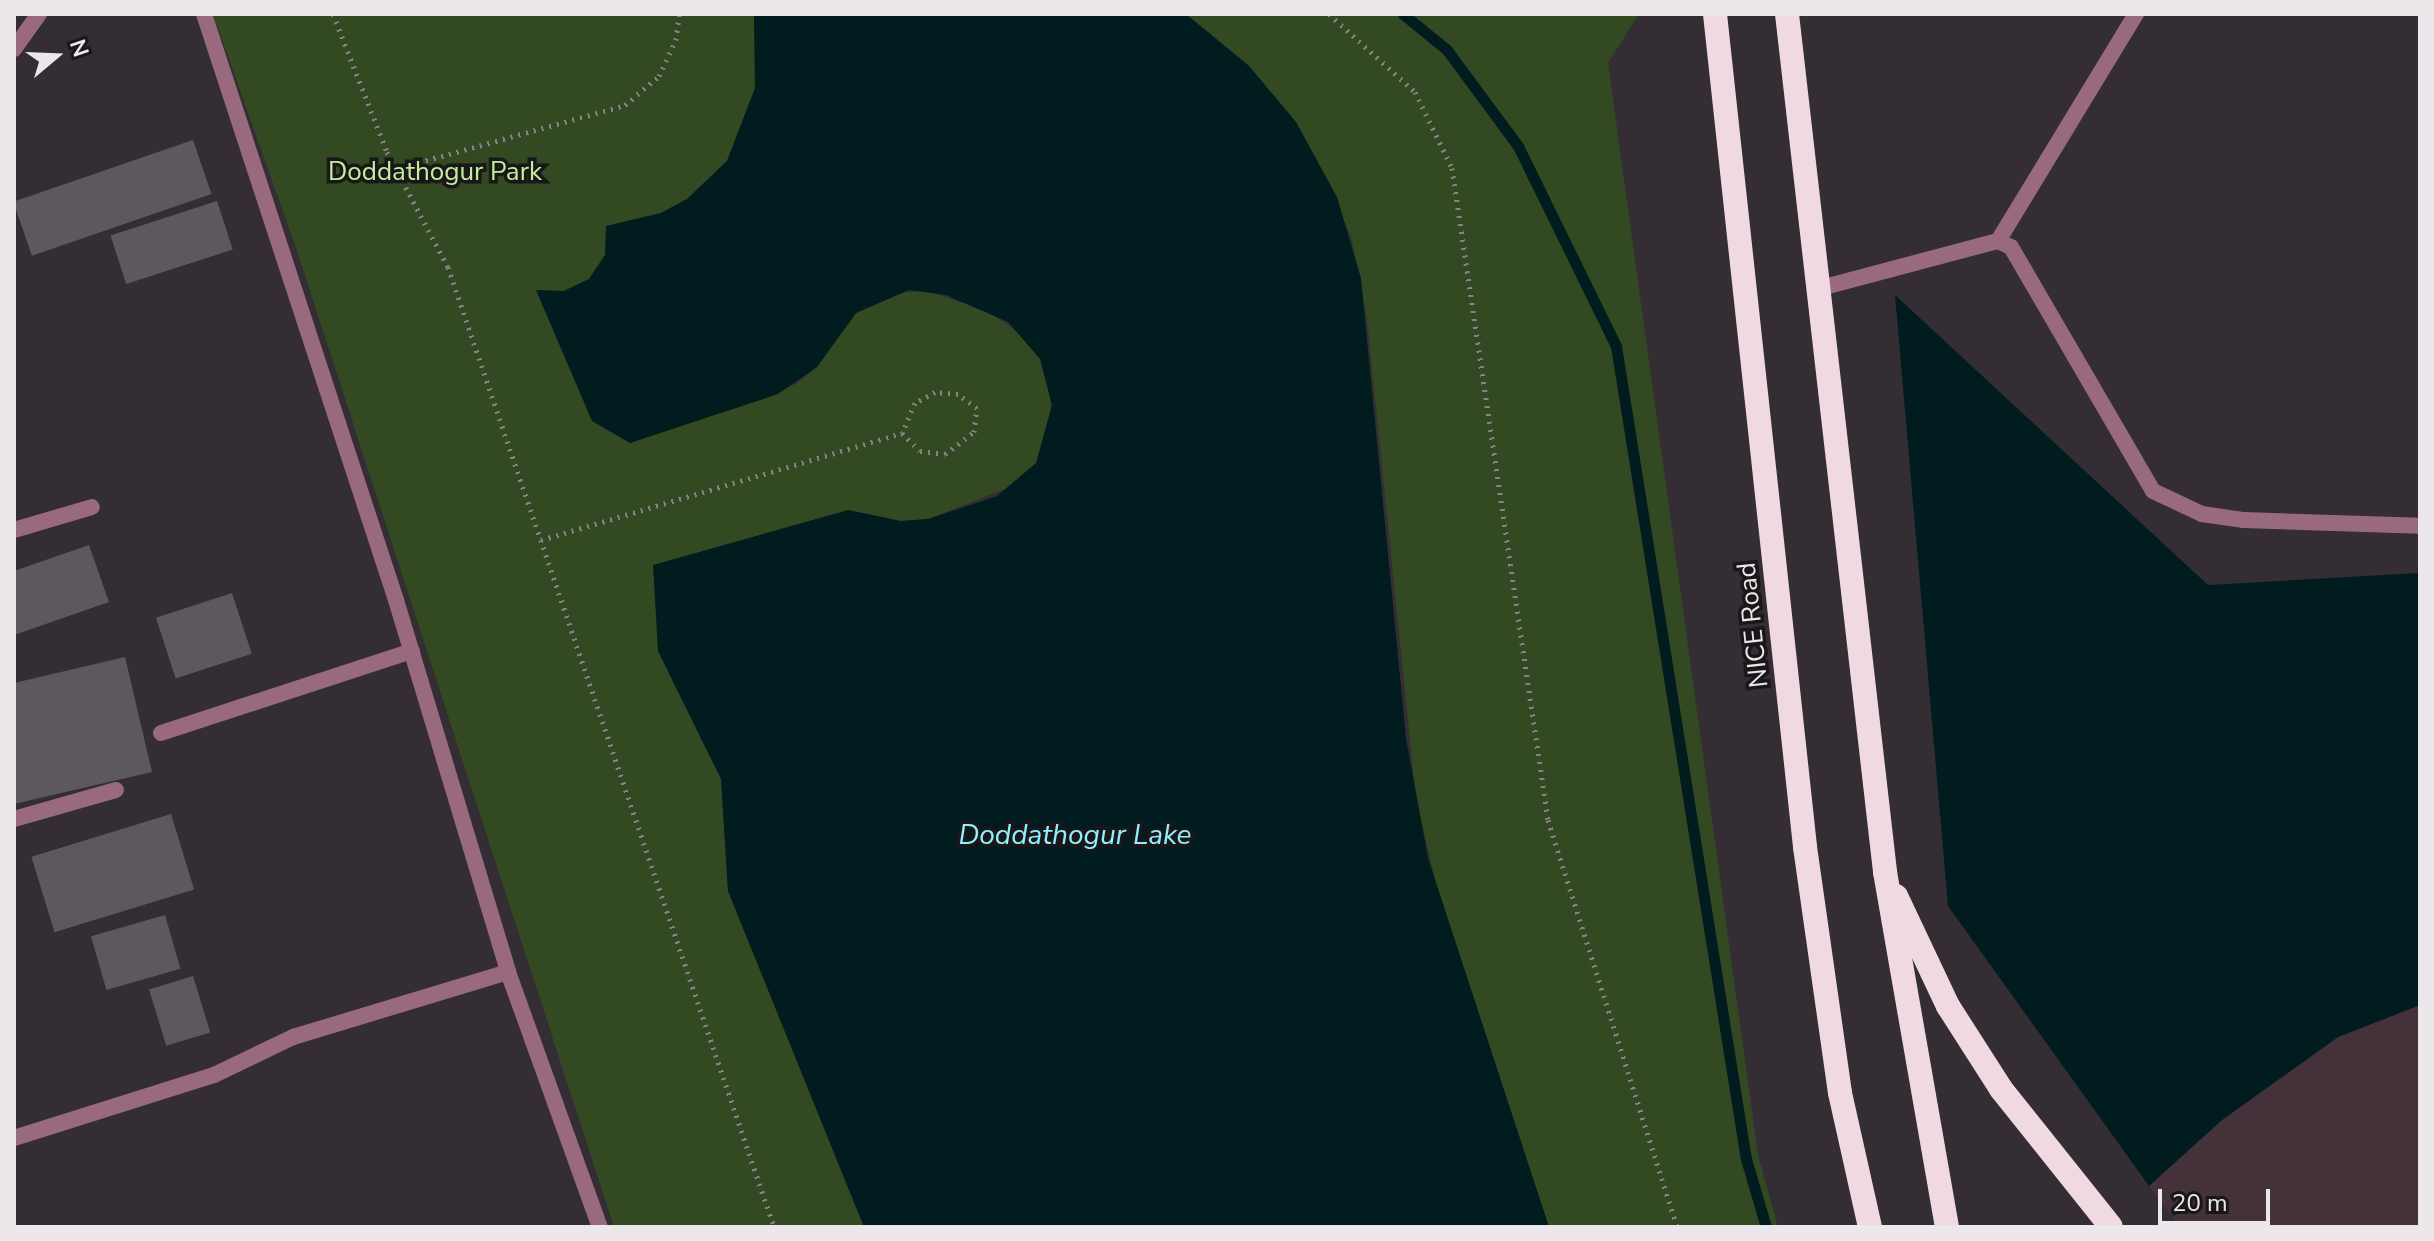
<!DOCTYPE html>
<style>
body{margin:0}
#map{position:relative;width:2434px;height:1241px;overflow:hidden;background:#342d34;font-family:"Nunito Sans",sans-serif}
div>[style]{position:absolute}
.commercial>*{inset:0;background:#443139}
.green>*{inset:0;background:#324921}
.water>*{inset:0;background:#001c1f}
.stream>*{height:11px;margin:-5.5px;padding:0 5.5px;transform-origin:5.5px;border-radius:5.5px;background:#001c1f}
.building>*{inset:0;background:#5d5760;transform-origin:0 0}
.path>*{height:5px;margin-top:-2.5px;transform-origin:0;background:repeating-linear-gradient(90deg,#888288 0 2px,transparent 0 8px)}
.lane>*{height:16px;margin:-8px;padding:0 8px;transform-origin:8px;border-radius:8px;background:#99697d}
.street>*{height:16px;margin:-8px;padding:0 8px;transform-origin:8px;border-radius:8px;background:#99697d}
.highway>*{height:24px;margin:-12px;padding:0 12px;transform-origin:12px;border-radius:12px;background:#f1d9e2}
span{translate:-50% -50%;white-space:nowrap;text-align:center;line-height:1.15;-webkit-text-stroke:7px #1a1619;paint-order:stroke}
.park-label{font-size:26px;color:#bff09e}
.street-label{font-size:26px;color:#ebe7eb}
.water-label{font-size:28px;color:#8ef2fd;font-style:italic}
.frame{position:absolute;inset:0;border:16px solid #ebe7eb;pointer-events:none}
.north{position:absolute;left:16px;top:16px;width:80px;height:80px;-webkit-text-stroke:6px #1a1619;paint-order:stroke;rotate:71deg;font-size:22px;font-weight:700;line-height:32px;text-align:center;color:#ebe7eb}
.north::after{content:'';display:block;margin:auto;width:28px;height:36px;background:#ebe7eb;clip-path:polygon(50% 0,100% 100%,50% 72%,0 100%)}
.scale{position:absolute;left:2158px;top:1189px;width:112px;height:36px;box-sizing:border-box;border:4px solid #ebe7eb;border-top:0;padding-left:10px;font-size:24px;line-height:28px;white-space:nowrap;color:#ebe7eb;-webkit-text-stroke:6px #1a1619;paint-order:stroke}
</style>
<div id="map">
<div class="commercial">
<div style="clip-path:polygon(2420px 1005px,2420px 1227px,2179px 1227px,2149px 1186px,2222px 1120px,2339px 1037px)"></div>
</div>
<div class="green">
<div style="clip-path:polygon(213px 14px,754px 14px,755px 88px,727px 161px,687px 199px,661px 213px,607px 226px,605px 255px,589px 279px,564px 291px,537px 290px,630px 443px,796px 384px,817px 367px,856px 313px,890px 293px,927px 291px,987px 311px,1027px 338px,1040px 359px,1050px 382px,1051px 428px,1036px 463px,1015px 485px,928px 519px,901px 521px,848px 510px,658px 651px,721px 779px,728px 891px,864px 1227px,614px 1227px,298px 254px)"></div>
<div style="clip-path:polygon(1186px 14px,1639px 14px,1608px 63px,1758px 1155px,1778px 1227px,1549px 1227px,1446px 926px,1416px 799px,1367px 319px,1351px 236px,1296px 122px,1249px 66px)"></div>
</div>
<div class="water">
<div style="clip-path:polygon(754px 14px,1186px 14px,1249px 66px,1296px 122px,1337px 197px,1361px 278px,1406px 738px,1428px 858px,1549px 1227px,864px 1227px,728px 891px,721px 779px,658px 651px,653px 565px,848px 510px,901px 521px,928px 519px,997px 496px,1036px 463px,1052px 405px,1040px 359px,1008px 322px,946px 295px,909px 290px,856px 313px,817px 367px,778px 394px,630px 443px,592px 421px,536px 290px,564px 291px,589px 279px,605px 255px,606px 226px,661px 213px,687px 199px,727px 161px,755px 88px)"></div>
<div style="clip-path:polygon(1895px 295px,2208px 585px,2420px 573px,2420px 1005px,2338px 1037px,2222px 1120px,2149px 1186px,1948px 906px)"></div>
</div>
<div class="stream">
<div style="left:1403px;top:14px;width:57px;rotate:39.3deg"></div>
<div style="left:1447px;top:50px;width:119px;rotate:53.5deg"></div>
<div style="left:1518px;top:146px;width:223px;rotate:63.9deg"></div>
<div style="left:1616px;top:346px;width:823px;rotate:80.92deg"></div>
<div style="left:1746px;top:1159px;width:71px;rotate:73.6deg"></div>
</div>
<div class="building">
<div style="left:193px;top:140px;width:57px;height:190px;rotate:71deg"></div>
<div style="left:217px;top:201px;width:51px;height:112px;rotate:72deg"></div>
<div style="clip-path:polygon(89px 545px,109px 602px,14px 635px,14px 571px)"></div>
<div style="left:232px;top:593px;width:64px;height:80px;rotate:72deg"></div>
<div style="clip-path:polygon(125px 657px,152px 772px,14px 804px,14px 683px)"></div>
<div style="left:171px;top:814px;width:79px;height:146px;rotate:73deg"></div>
<div style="left:165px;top:915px;width:56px;height:77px;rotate:74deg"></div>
<div style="left:193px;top:976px;width:59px;height:46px;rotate:73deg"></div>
</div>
<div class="path">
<div style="left:333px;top:14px;width:148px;rotate:68.6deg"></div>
<div style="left:387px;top:152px;width:130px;rotate:62.1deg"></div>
<div style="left:448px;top:267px;width:1014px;rotate:71.24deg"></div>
<div style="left:1329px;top:14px;width:116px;rotate:42.2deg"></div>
<div style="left:1415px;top:92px;width:85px;rotate:64deg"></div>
<div style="left:1452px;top:168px;width:659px;rotate:81.62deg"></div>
<div style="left:1548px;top:820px;width:427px;rotate:72.4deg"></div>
<div style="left:395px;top:169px;width:239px;rotate:-15.5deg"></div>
<div style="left:625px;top:105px;width:45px;rotate:-40.5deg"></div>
<div style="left:659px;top:76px;width:40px;rotate:-65deg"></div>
<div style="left:676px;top:40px;width:26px;rotate:-83deg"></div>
<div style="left:541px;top:540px;width:377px;rotate:-16.5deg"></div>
<div style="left:902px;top:433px;width:25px;rotate:45deg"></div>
<div style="left:920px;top:451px;width:25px;rotate:7deg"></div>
<div style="left:945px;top:454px;width:36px;rotate:-37deg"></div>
<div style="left:974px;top:432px;width:24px;rotate:-83deg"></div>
<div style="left:977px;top:408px;width:24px;rotate:-144deg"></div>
<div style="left:958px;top:394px;width:23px;rotate:-175deg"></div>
<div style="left:935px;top:392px;width:23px;rotate:151deg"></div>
<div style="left:915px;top:403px;width:33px;rotate:113deg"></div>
</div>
<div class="lane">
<div style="left:1998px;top:241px;width:266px;rotate:-58.7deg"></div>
<div style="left:14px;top:1138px;width:210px;rotate:-17.5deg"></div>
<div style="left:214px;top:1075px;width:88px;rotate:-25.7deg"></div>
<div style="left:293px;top:1037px;width:225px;rotate:-16.8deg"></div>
</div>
<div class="street">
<div style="left:204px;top:14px;width:617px;rotate:71.86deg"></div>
<div style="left:396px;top:600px;width:388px;rotate:73.2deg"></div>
<div style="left:508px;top:972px;width:271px;rotate:70.2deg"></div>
<div style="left:14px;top:49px;width:43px;rotate:-54.5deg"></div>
<div style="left:1817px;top:289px;width:187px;rotate:-14.9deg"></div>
<div style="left:1998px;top:241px;width:14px;rotate:25deg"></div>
<div style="left:2011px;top:247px;width:282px;rotate:59.8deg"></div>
<div style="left:2153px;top:491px;width:54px;rotate:25.1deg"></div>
<div style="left:2202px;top:514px;width:41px;rotate:8.3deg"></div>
<div style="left:2243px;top:520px;width:177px;rotate:1.9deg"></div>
<div style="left:14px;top:530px;width:81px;rotate:-16.4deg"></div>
<div style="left:161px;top:733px;width:264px;rotate:-18.1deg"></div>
<div style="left:14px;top:819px;width:106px;rotate:-15.9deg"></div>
</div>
<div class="highway">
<div style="left:1715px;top:14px;width:838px;rotate:83.83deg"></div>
<div style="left:1805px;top:847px;width:248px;rotate:81.9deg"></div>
<div style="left:1840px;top:1093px;width:137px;rotate:77.4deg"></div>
<div style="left:1787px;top:14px;width:864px;rotate:83.48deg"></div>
<div style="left:1885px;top:872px;width:360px;rotate:80.1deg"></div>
<div style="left:1896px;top:896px;width:122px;rotate:64.7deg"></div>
<div style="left:1948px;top:1006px;width:98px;rotate:57.4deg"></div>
<div style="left:2001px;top:1089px;width:176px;rotate:51.4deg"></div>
</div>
<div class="park-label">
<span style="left:435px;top:172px">Doddathogur Park</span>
</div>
<div class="street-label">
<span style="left:1753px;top:625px;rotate:-96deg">NICE Road</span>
</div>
<div class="water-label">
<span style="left:1075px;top:835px">Doddathogur Lake</span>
</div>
<div class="frame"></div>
<div class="north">N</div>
<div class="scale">20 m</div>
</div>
